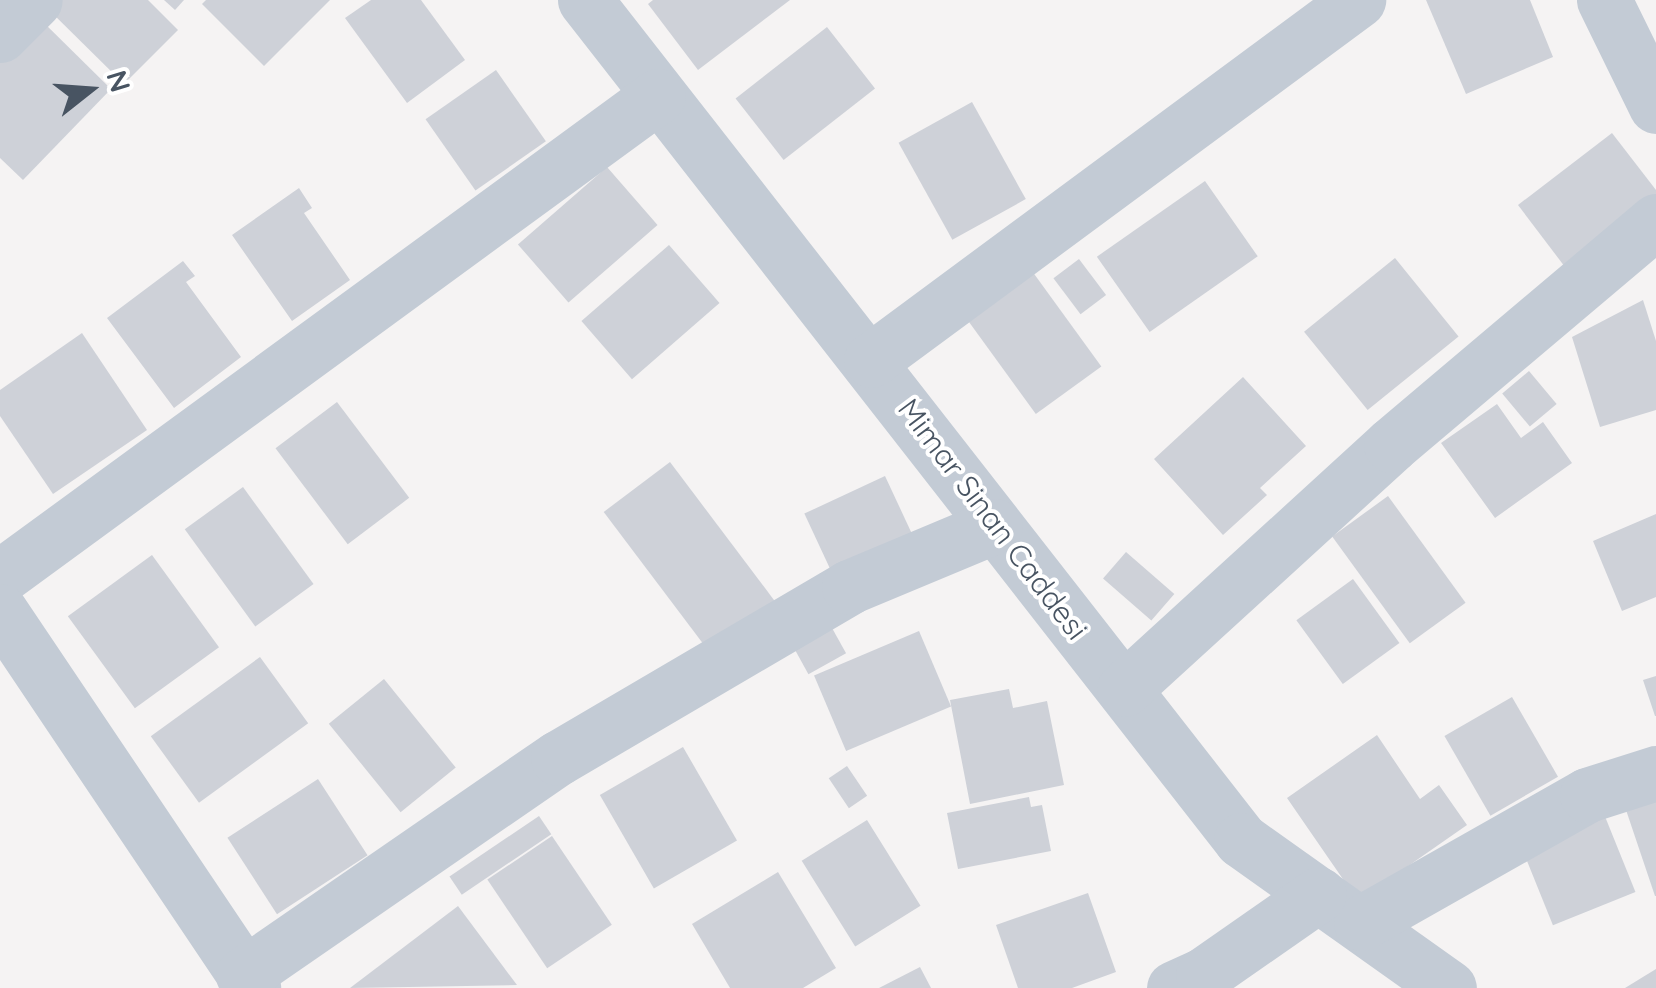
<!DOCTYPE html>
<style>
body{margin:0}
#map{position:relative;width:1656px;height:988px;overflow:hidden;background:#f5f3f3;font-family:Quicksand,sans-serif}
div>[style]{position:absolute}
.building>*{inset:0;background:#ced1d8;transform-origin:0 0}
.minor>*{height:55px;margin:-27.5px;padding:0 27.5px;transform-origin:27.5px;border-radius:27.5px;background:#c3cbd5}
span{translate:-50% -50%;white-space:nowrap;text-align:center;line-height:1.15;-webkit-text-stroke:8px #fff;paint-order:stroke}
.street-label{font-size:30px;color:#485462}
.north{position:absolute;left:40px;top:40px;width:100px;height:100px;-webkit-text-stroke:8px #fff;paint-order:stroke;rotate:73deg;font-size:28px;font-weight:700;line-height:40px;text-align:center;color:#485462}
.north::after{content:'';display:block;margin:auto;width:35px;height:45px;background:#485462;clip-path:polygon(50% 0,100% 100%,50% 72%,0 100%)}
</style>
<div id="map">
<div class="building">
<div style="clip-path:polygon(55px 0,148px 0,178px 30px,124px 84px,47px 8px)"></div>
<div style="clip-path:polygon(164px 0,184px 0,175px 10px)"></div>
<div style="clip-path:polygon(206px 0,330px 0,264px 66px,202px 4px)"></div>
<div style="clip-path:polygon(371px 0,421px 0,465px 60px,407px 103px,345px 18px)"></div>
<div style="clip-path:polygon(653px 0,790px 0,698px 70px,648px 4px)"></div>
<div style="clip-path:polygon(1426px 0,1530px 0,1553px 57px,1466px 94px)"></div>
<div style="clip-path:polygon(39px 18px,111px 89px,23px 180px,0 158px,0 58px)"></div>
<div style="left:827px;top:27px;width:78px;height:116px;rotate:52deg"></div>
<div style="left:496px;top:70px;width:87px;height:86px;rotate:55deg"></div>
<div style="left:972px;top:102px;width:111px;height:84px;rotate:61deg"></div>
<div style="clip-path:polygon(1612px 133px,1656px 190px,1656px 204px,1568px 271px,1518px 205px)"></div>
<div style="left:607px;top:167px;width:77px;height:118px;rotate:49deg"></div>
<div style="left:1205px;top:181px;width:92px;height:132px;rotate:55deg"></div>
<div style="clip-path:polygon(299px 188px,312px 208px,304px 213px,350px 280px,292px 321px,232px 235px)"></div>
<div style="left:669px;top:245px;width:77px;height:116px;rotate:49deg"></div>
<div style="left:1395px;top:258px;width:101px;height:117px;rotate:51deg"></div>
<div style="left:1079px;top:259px;width:45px;height:32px;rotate:53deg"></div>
<div style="clip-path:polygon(183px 261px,195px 276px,186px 282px,241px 357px,174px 408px,107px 318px)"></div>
<div style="left:1032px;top:271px;width:118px;height:81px;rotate:54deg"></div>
<div style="clip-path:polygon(1643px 300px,1656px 341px,1656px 410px,1600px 427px,1572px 337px)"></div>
<div style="clip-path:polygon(82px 333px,147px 430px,53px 494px,0 416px,0 390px)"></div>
<div style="left:1529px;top:371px;width:43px;height:35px;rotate:50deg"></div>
<div style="clip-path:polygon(1243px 377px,1306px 446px,1260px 488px,1267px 495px,1223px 535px,1154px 459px)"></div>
<div style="left:337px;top:402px;width:120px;height:77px;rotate:53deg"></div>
<div style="clip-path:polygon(1497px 404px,1521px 438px,1543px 422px,1572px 463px,1495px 518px,1441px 443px)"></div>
<div style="left:670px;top:462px;width:178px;height:83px;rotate:53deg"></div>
<div style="left:885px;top:476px;width:65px;height:89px;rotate:65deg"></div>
<div style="left:243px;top:487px;width:120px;height:72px;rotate:54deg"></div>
<div style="left:1388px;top:496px;width:132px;height:69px;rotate:54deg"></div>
<div style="clip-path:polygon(1656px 514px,1656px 597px,1622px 611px,1593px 541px)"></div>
<div style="left:1126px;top:552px;width:64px;height:35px;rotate:41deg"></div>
<div style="left:152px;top:555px;width:114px;height:104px;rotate:54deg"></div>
<div style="left:1353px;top:579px;width:79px;height:70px;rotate:54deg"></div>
<div style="left:832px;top:628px;width:29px;height:43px;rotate:61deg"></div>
<div style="left:919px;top:631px;width:82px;height:114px;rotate:67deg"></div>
<div style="left:260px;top:657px;width:82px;height:135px;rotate:54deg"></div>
<div style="clip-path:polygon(1656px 676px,1656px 716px,1655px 716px,1643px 680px)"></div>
<div style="left:384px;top:679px;width:114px;height:71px;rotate:51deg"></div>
<div style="clip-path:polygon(1009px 689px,1013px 708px,1047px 701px,1064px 785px,970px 804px,950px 700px)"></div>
<div style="left:1512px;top:697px;width:92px;height:78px;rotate:60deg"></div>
<div style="clip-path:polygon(1377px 735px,1420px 799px,1439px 785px,1467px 825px,1358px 901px,1287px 798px)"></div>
<div style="left:683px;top:747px;width:108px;height:96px;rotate:60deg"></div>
<div style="left:847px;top:766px;width:36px;height:22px;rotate:56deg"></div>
<div style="left:318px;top:779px;width:91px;height:108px;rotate:57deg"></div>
<div style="clip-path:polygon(1656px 796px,1656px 896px,1655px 896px,1625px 807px)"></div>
<div style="clip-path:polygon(1029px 797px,1031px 807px,1042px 805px,1051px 851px,958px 869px,947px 813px)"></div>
<div style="left:1604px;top:814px;width:84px;height:89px;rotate:68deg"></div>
<div style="left:539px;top:816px;width:22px;height:108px;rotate:56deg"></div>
<div style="left:867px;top:820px;width:101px;height:77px;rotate:58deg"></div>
<div style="left:552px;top:836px;width:107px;height:78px;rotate:56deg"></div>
<div style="clip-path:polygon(778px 872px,836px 968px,803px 988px,730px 988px,692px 924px)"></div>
<div style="clip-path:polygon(1088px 893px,1116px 972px,1072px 988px,1018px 988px,996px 925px)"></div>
<div style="clip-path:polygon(458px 906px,517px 985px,350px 988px)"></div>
<div style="clip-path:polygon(920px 967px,931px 988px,879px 988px)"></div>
<div style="clip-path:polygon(1656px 969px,1656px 988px,1625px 988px)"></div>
</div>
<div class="minor">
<div style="left:585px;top:0;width:1066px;rotate:52.01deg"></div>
<div style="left:1241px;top:840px;width:255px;rotate:35.4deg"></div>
<div style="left:1604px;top:0;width:118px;rotate:63.9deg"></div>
<div style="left:0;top:35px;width:49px;rotate:-45deg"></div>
<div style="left:871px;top:360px;width:606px;rotate:-36.47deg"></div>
<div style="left:0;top:577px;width:815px;rotate:-36.17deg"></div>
<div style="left:0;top:611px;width:454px;rotate:56.1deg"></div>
<div style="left:1124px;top:689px;width:362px;rotate:-42.4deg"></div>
<div style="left:1391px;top:445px;width:347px;rotate:-40.2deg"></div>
<div style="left:1361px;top:923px;width:260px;rotate:-29.5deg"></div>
<div style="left:1587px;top:795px;width:72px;rotate:-17.7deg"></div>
<div style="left:243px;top:975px;width:383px;rotate:-34.6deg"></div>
<div style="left:558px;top:758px;width:338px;rotate:-30.4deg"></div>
<div style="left:849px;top:587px;width:158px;rotate:-22.7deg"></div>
<div style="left:1174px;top:988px;width:32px;rotate:-24deg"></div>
<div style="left:1203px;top:975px;width:141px;rotate:-34.9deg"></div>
</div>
<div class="street-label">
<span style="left:993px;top:519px;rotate:53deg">Mimar Sinan Caddesi</span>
</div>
<div class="north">N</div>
</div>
